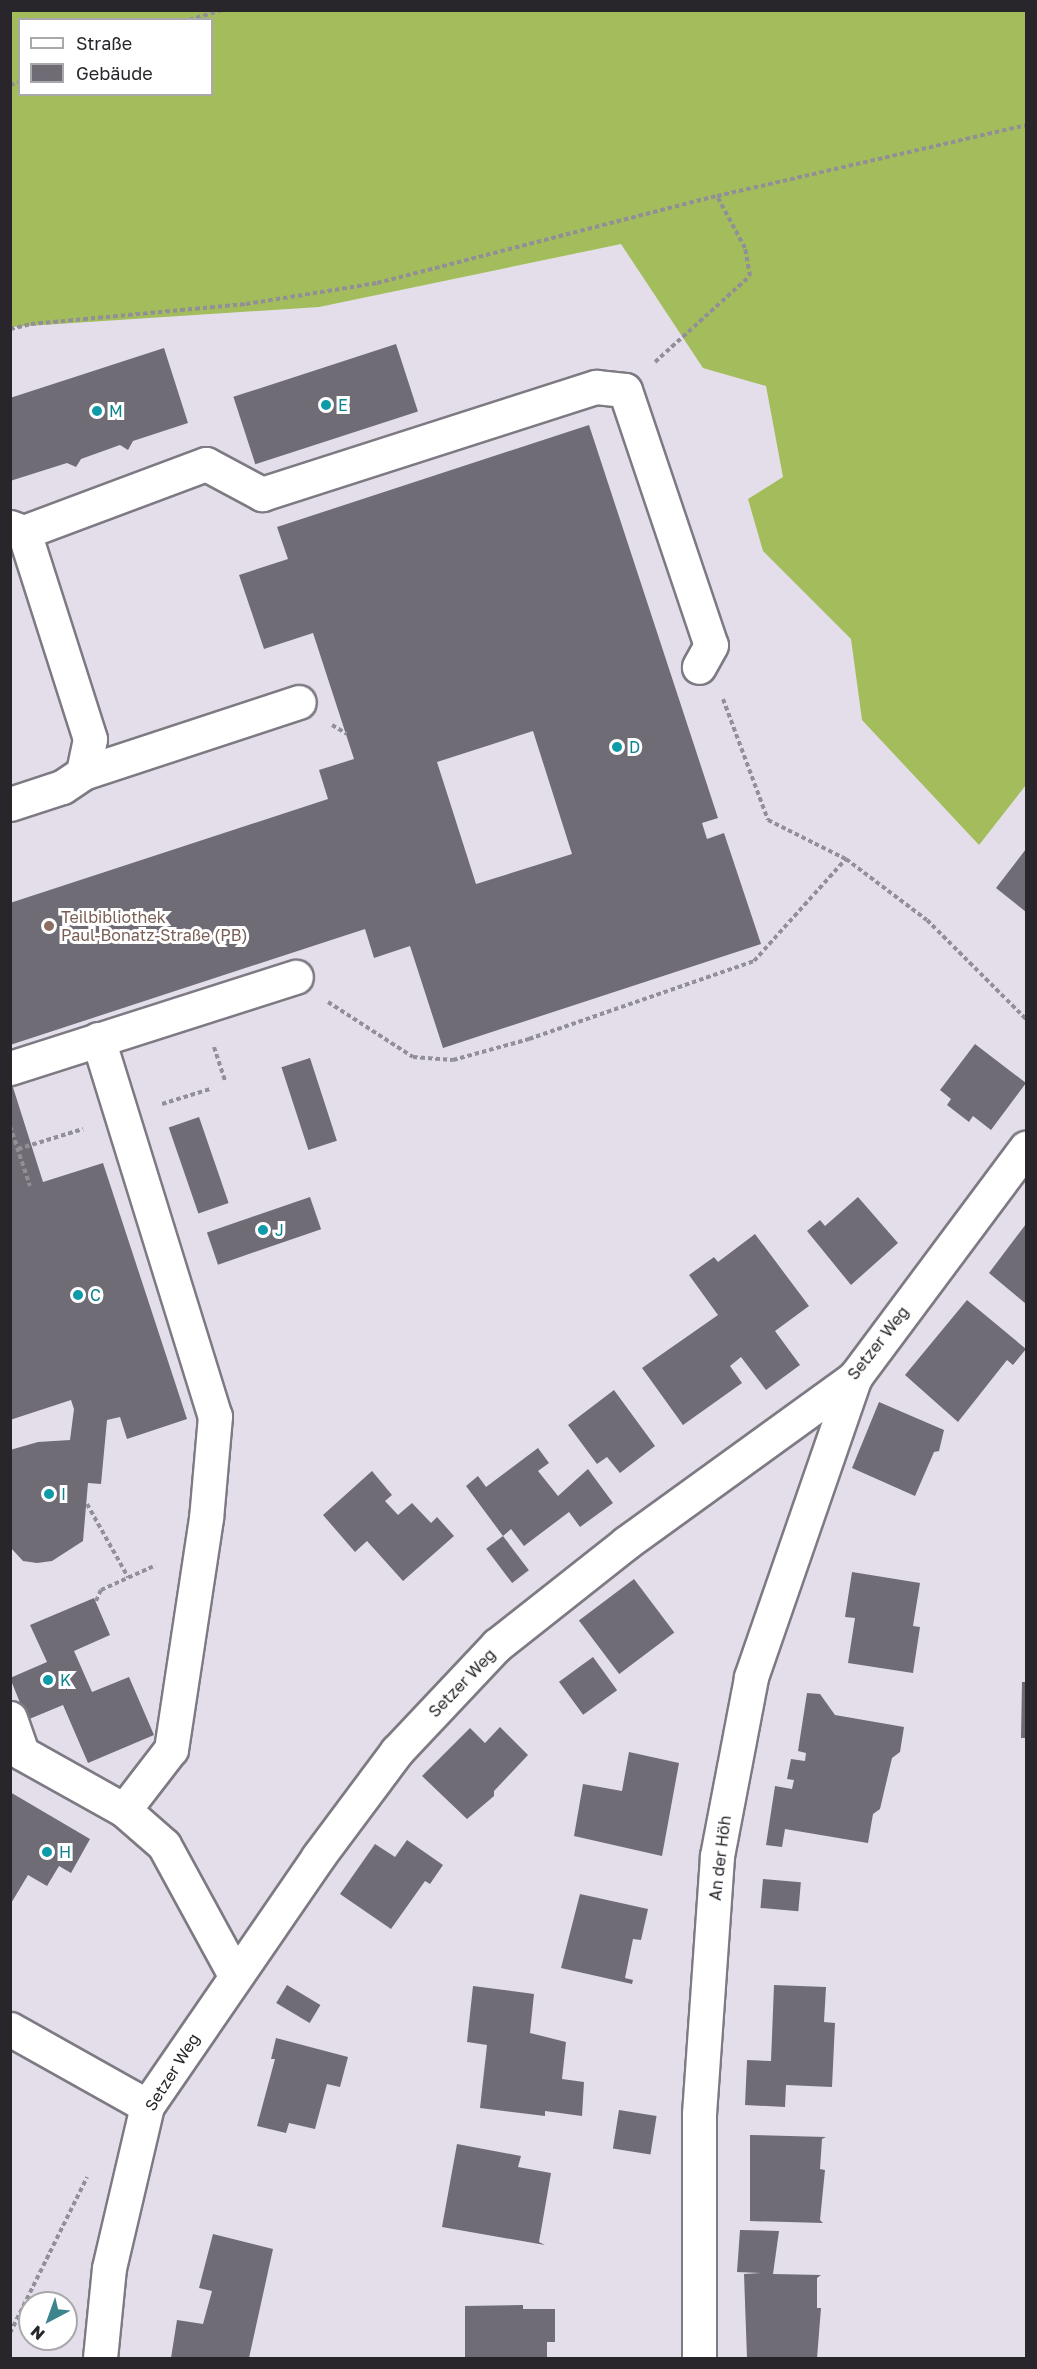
<!DOCTYPE html>
<meta charset="utf-8">
<style>
body{margin:0}
#map{position:relative;width:1037px;height:2369px;overflow:hidden;background:#e3dee9;font-family:"Golos Text",sans-serif}
div>[style]{position:absolute}
.forest>*{inset:0;background:#a3bd5c}
.building>*{inset:0;background:#706c75;transform-origin:0 0}
.path>*{height:4px;margin-top:-2px;transform-origin:0;background:repeating-linear-gradient(90deg,#928f97 0 4.5px,transparent 0 7.5px)}
.roads{filter:drop-shadow(2px 0 #7e7a83) drop-shadow(-2px 0 #7e7a83) drop-shadow(0 2px #7e7a83) drop-shadow(0 -2px #7e7a83)}
.minor>*{height:33px;margin:-16.5px;padding:0 16.5px;transform-origin:16.5px;border-radius:16.5px;background:#fff}
.dots>*{width:16px;height:16px;translate:-50% -50%;box-sizing:border-box;border:3px solid #fff;border-radius:50%}
span{translate:-50% -50%;white-space:nowrap;text-align:center;line-height:1.15;-webkit-text-stroke:6px #fff;paint-order:stroke}
.culture-label{font-size:16px;color:#0d838f}
.left{translate:0 -50%;text-align:left}
.education-label{font-size:16px;color:#785e54}
.street-label{font-size:16px;color:#28262a}
.frame{position:absolute;inset:0;border:12px solid #28262a;pointer-events:none}
.legend{position:absolute;left:18px;top:18px;width:195px;height:78px;box-sizing:border-box;background:#fff;border:2px solid #a9a8aa;margin:0;padding:8px 10px;list-style:none;font-size:18px;color:#28262a}
.legend li{display:flex;align-items:center;gap:12px;height:30px}
.legend b{width:30px;border:2px solid #a9a8aa}
.north{position:absolute;left:18px;top:2291px;width:60px;height:60px;box-sizing:border-box;background:#fff;border:2px solid #a9a8aa;border-radius:50%;rotate:221deg;font-size:16px;font-weight:700;line-height:24px;text-align:center;color:#28262a}
.north::after{content:'';display:block;margin:auto;width:21px;height:27px;background:#3d858c;clip-path:polygon(50% 0,100% 100%,50% 72%,0 100%)}
</style>
<div id="map">
<div class="forest">
<div style="clip-path:polygon(evenodd,11px 10px,1026px 11px,1026px 785px,979px 845px,862px 720px,851px 639px,763px 551px,748px 499px,783px 477px,766px 386px,703px 368px,621px 244px,319px 307px,11px 327px,11px 10px,20px 20px,212px 20px,212px 94px,20px 94px,20px 20px)"></div>
</div>
<div class="building">
<div style="left:396px;top:344px;width:71px;height:171px;rotate:72deg"></div>
<div style="clip-path:polygon(164px 348px,188px 423px,133px 441px,128px 450px,120px 445px,81px 459px,76px 467px,67px 463px,10px 481px,10px 398px)"></div>
<div style="clip-path:polygon(evenodd,589px 425px,718px 818px,702px 823px,707px 839px,724px 833px,761px 944px,443px 1048px,410px 946px,374px 958px,365px 929px,10px 1045px,10px 903px,328px 799px,319px 770px,354px 759px,313px 633px,264px 649px,239px 575px,288px 559px,277px 527px,589px 425px,533px 731px,572px 854px,476px 884px,437px 762px,533px 731px)"></div>
<div style="clip-path:polygon(1026px 849px,1026px 912px,996px 888px)"></div>
<div style="clip-path:polygon(975px 1044px,1026px 1083px,991px 1130px,973px 1116px,969px 1122px,947px 1105px,951px 1099px,940px 1090px)"></div>
<div style="left:310px;top:1058px;width:87px;height:30px;rotate:72deg"></div>
<div style="clip-path:polygon(11px 1081px,43px 1182px,103px 1163px,187px 1419px,127px 1439px,120px 1417px,107px 1420px,101px 1484px,88px 1483px,83px 1541px,52px 1561px,37px 1563px,23px 1561px,10px 1547px,10px 1450px,38px 1442px,70px 1440px,74px 1409px,71px 1400px,10px 1420px)"></div>
<div style="left:199px;top:1117px;width:91px;height:32px;rotate:71deg"></div>
<div style="left:310px;top:1197px;width:34px;height:109px;rotate:71deg"></div>
<div style="clip-path:polygon(858px 1197px,898px 1243px,851px 1285px,807px 1231px,820px 1220px,825px 1226px)"></div>
<div style="clip-path:polygon(1026px 1224px,1026px 1304px,989px 1273px)"></div>
<div style="clip-path:polygon(755px 1234px,809px 1306px,775px 1331px,800px 1365px,766px 1390px,741px 1357px,730px 1366px,742px 1383px,683px 1425px,642px 1368px,718px 1315px,689px 1275px,714px 1257px,718px 1262px)"></div>
<div style="clip-path:polygon(967px 1300px,1026px 1349px,1013px 1365px,1007px 1360px,958px 1422px,905px 1375px)"></div>
<div style="clip-path:polygon(614px 1390px,655px 1446px,620px 1473px,607px 1457px,597px 1464px,568px 1425px)"></div>
<div style="clip-path:polygon(879px 1402px,944px 1430px,939px 1451px,934px 1452px,915px 1496px,852px 1468px)"></div>
<div style="clip-path:polygon(538px 1448px,549px 1463px,538px 1471px,558px 1496px,588px 1469px,613px 1503px,580px 1527px,569px 1512px,524px 1546px,511px 1529px,503px 1536px,466px 1486px,478px 1476px,486px 1487px)"></div>
<div style="clip-path:polygon(372px 1471px,392px 1495px,385px 1501px,398px 1515px,412px 1503px,431px 1523px,437px 1517px,454px 1536px,403px 1581px,367px 1541px,355px 1552px,323px 1515px)"></div>
<div style="left:503px;top:1536px;width:43px;height:21px;rotate:53deg"></div>
<div style="clip-path:polygon(852px 1572px,920px 1583px,913px 1626px,920px 1627px,913px 1673px,848px 1663px,855px 1618px,845px 1617px)"></div>
<div style="left:634px;top:1579px;width:67px;height:69px;rotate:53deg"></div>
<div style="clip-path:polygon(94px 1598px,110px 1635px,74px 1651px,92px 1692px,129px 1677px,154px 1735px,88px 1763px,63px 1705px,27px 1720px,10px 1678px,47px 1662px,30px 1625px)"></div>
<div style="left:593px;top:1657px;width:41px;height:42px;rotate:54deg"></div>
<div style="clip-path:polygon(1022px 1682px,1026px 1682px,1026px 1738px,1021px 1738px)"></div>
<div style="clip-path:polygon(807px 1693px,820px 1694px,835px 1715px,904px 1727px,900px 1752px,892px 1758px,880px 1809px,873px 1814px,868px 1843px,785px 1829px,782px 1847px,766px 1845px,775px 1786px,792px 1789px,794px 1780px,787px 1779px,791px 1759px,805px 1761px,806px 1753px,798px 1751px)"></div>
<div style="clip-path:polygon(500px 1727px,528px 1755px,494px 1791px,494px 1796px,467px 1819px,422px 1776px,470px 1728px,485px 1743px)"></div>
<div style="clip-path:polygon(629px 1752px,679px 1763px,662px 1856px,574px 1836px,583px 1784px,622px 1791px)"></div>
<div style="clip-path:polygon(10px 1792px,90px 1839px,71px 1873px,59px 1866px,47px 1886px,28px 1875px,10px 1905px)"></div>
<div style="clip-path:polygon(407px 1840px,443px 1865px,430px 1884px,425px 1881px,391px 1929px,340px 1894px,375px 1844px,395px 1857px)"></div>
<div style="left:763px;top:1879px;width:38px;height:29px;rotate:5deg"></div>
<div style="clip-path:polygon(580px 1894px,648px 1909px,641px 1940px,633px 1939px,625px 1978px,633px 1980px,632px 1984px,561px 1968px)"></div>
<div style="left:287px;top:1985px;width:39px;height:21px;rotate:31deg"></div>
<div style="clip-path:polygon(774px 1985px,826px 1987px,824px 2022px,835px 2023px,832px 2087px,786px 2085px,785px 2107px,745px 2105px,747px 2060px,771px 2061px)"></div>
<div style="clip-path:polygon(473px 1986px,534px 1994px,530px 2033px,566px 2042px,562px 2079px,584px 2082px,582px 2116px,545px 2111px,545px 2116px,480px 2108px,487px 2045px,467px 2042px)"></div>
<div style="clip-path:polygon(276px 2038px,348px 2057px,340px 2087px,327px 2084px,315px 2129px,289px 2123px,286px 2133px,257px 2126px,275px 2059px,271px 2059px)"></div>
<div style="left:619px;top:2110px;width:38px;height:39px;rotate:9deg"></div>
<div style="clip-path:polygon(750px 2135px,826px 2137px,822px 2139px,820px 2169px,825px 2170px,820px 2220px,823px 2223px,750px 2221px)"></div>
<div style="clip-path:polygon(457px 2144px,521px 2156px,518px 2167px,551px 2173px,539px 2242px,545px 2245px,442px 2227px)"></div>
<div style="clip-path:polygon(740px 2230px,779px 2231px,773px 2274px,821px 2275px,817px 2278px,817px 2308px,821px 2308px,817px 2358px,747px 2358px,744px 2274px,761px 2273px,737px 2272px)"></div>
<div style="clip-path:polygon(213px 2234px,273px 2249px,249px 2358px,171px 2358px,177px 2320px,203px 2324px,212px 2291px,199px 2288px)"></div>
<div style="clip-path:polygon(523px 2305px,523px 2309px,555px 2309px,555px 2342px,547px 2342px,547px 2357px,465px 2358px,465px 2306px)"></div>
</div>
<div class="path">
<div style="left:189px;top:20px;width:34px;rotate:-17deg"></div>
<div style="left:10px;top:85px;width:10px;rotate:-17deg"></div>
<div style="left:10px;top:329px;width:22px;rotate:-13deg"></div>
<div style="left:31px;top:324px;width:216px;rotate:-5.3deg"></div>
<div style="left:246px;top:304px;width:133px;rotate:-9.1deg"></div>
<div style="left:377px;top:283px;width:351px;rotate:-14.4deg"></div>
<div style="left:717px;top:196px;width:317px;rotate:-12.9deg"></div>
<div style="left:655px;top:362px;width:128px;rotate:-42.2deg"></div>
<div style="left:750px;top:276px;width:28px;rotate:-100deg"></div>
<div style="left:745px;top:248px;width:59px;rotate:-118.3deg"></div>
<div style="left:723px;top:699px;width:129px;rotate:69.6deg"></div>
<div style="left:768px;top:820px;width:87px;rotate:26.6deg"></div>
<div style="left:846px;top:859px;width:101px;rotate:37deg"></div>
<div style="left:927px;top:920px;width:140px;rotate:45deg"></div>
<div style="left:332px;top:725px;width:17px;rotate:31deg"></div>
<div style="left:328px;top:1002px;width:101px;rotate:32.9deg"></div>
<div style="left:413px;top:1057px;width:40px;rotate:4.3deg"></div>
<div style="left:453px;top:1060px;width:79px;rotate:-15.4deg"></div>
<div style="left:529px;top:1039px;width:238px;rotate:-19.1deg"></div>
<div style="left:754px;top:961px;width:137px;rotate:-48deg"></div>
<div style="left:214px;top:1047px;width:36px;rotate:72deg"></div>
<div style="left:162px;top:1104px;width:50px;rotate:-17.4deg"></div>
<div style="left:10px;top:1126px;width:63px;rotate:71.6deg"></div>
<div style="left:18px;top:1149px;width:68px;rotate:-17.1deg"></div>
<div style="left:87px;top:1504px;width:84px;rotate:60.7deg"></div>
<div style="left:96px;top:1601px;width:12px;rotate:-66deg"></div>
<div style="left:101px;top:1590px;width:60px;rotate:-24.4deg"></div>
<div style="left:10px;top:2333px;width:174px;rotate:-63.7deg"></div>
</div>
<div class="roads">
<div class="minor">
<div style="left:10px;top:527px;width:15px;rotate:20deg"></div>
<div style="left:24px;top:532px;width:217px;rotate:72.3deg"></div>
<div style="left:90px;top:739px;width:35px;rotate:102deg"></div>
<div style="left:83px;top:773px;width:25px;rotate:146deg"></div>
<div style="left:62px;top:787px;width:55px;rotate:161.9deg"></div>
<div style="left:24px;top:532px;width:194px;rotate:-20.5deg"></div>
<div style="left:206px;top:464px;width:64px;rotate:28.2deg"></div>
<div style="left:262px;top:494px;width:351px;rotate:-17.8deg"></div>
<div style="left:596px;top:387px;width:29px;rotate:6deg"></div>
<div style="left:625px;top:390px;width:269px;rotate:71.4deg"></div>
<div style="left:711px;top:645px;width:25px;rotate:119deg"></div>
<div style="left:83px;top:773px;width:227px;rotate:-18.2deg"></div>
<div style="left:98px;top:1039px;width:395px;rotate:72.8deg"></div>
<div style="left:215px;top:1416px;width:102px;rotate:95deg"></div>
<div style="left:206px;top:1518px;width:234px;rotate:98.6deg"></div>
<div style="left:171px;top:1749px;width:77px;rotate:127.6deg"></div>
<div style="left:124px;top:1810px;width:53px;rotate:41.2deg"></div>
<div style="left:164px;top:1845px;width:148px;rotate:61.4deg"></div>
<div style="left:10px;top:1068px;width:300px;rotate:-17.7deg"></div>
<div style="left:10px;top:1718px;width:37px;rotate:71deg"></div>
<div style="left:22px;top:1753px;width:117px;rotate:29.2deg"></div>
<div style="left:10px;top:2029px;width:157px;rotate:29.3deg"></div>
<div style="left:100px;top:2358px;width:90px;rotate:-84.3deg"></div>
<div style="left:109px;top:2268px;width:166px;rotate:-76.8deg"></div>
<div style="left:147px;top:2106px;width:302px;rotate:-55.5deg"></div>
<div style="left:318px;top:1857px;width:132px;rotate:-53.3deg"></div>
<div style="left:397px;top:1751px;width:146px;rotate:-46.7deg"></div>
<div style="left:497px;top:1645px;width:164px;rotate:-38.3deg"></div>
<div style="left:626px;top:1543px;width:283px;rotate:-35.9deg"></div>
<div style="left:855px;top:1377px;width:286px;rotate:-53.3deg"></div>
<div style="left:699px;top:2358px;width:244px;rotate:-90deg"></div>
<div style="left:699px;top:2114px;width:259px;rotate:-86deg"></div>
<div style="left:717px;top:1856px;width:182px;rotate:-79.2deg"></div>
<div style="left:751px;top:1677px;width:318px;rotate:-70.9deg"></div>
</div>
</div>
<div class="dots">
<div style="left:326px;top:405px;background:#0f9aa8"></div>
<div style="left:97px;top:411px;background:#0f9aa8"></div>
<div style="left:617px;top:747px;background:#0f9aa8"></div>
<div style="left:49px;top:926px;background:#8d6e63"></div>
<div style="left:263px;top:1230px;background:#0f9aa8"></div>
<div style="left:78px;top:1295px;background:#0f9aa8"></div>
<div style="left:49px;top:1494px;background:#0f9aa8"></div>
<div style="left:48px;top:1680px;background:#0f9aa8"></div>
<div style="left:47px;top:1852px;background:#0f9aa8"></div>
</div>
<div class="culture-label">
<span class="left" style="left:338px;top:405px">E</span>
<span class="left" style="left:109px;top:411px">M</span>
<span class="left" style="left:629px;top:747px">D</span>
<span class="left" style="left:275px;top:1230px">J</span>
<span class="left" style="left:90px;top:1295px">C</span>
<span class="left" style="left:61px;top:1494px">I</span>
<span class="left" style="left:60px;top:1680px">K</span>
<span class="left" style="left:59px;top:1852px">H</span>
</div>
<div class="education-label">
<span class="left" style="left:61px;top:926px">Teilbibliothek<br>Paul-Bonatz-Straße (PB)</span>
</div>
<div class="street-label">
<span style="left:878px;top:1343px;rotate:-52deg">Setzer Weg</span>
<span style="left:462px;top:1683px;rotate:-46deg">Setzer Weg</span>
<span style="left:720px;top:1858px;rotate:-83deg">An der Höh</span>
<span style="left:172px;top:2072px;rotate:-58deg">Setzer Weg</span>
</div>
<div class="frame"></div>
<ul class="legend">
<li><b style="height:8px;background:#fff"></b>Straße</li>
<li><b style="height:16px;background:#706c75"></b>Gebäude</li>
</ul>
<div class="north">N</div>
</div>
